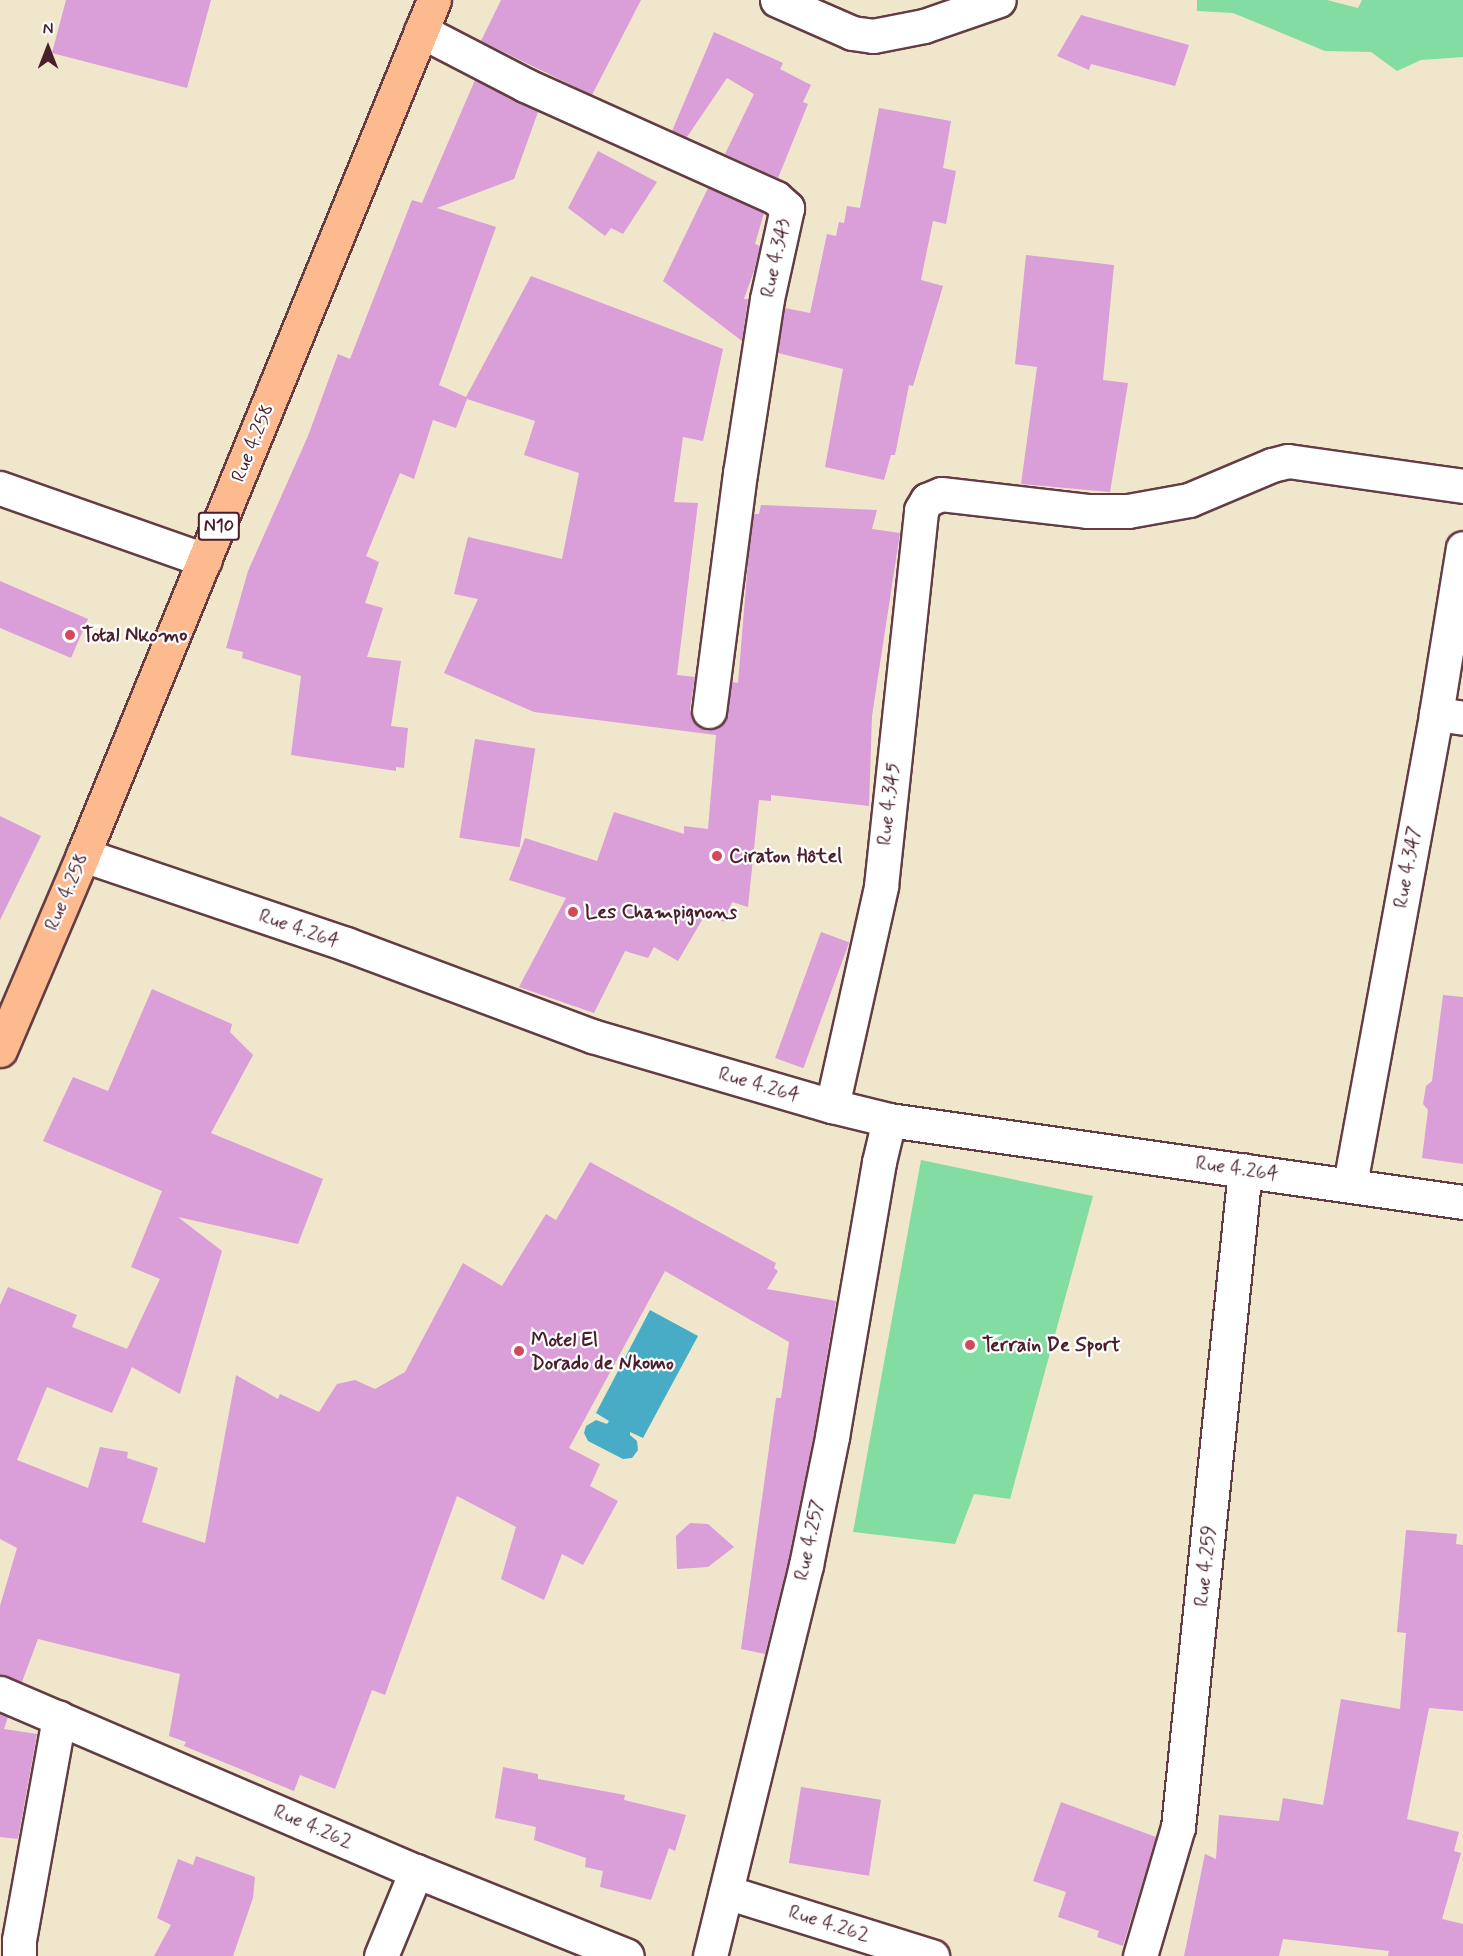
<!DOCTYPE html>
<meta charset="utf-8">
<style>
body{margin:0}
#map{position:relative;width:1463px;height:1956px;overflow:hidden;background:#f0e6cc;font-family:Mynerve,sans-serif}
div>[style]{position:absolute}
.green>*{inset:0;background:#83dda2}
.water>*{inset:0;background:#48acc7}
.building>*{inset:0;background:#da9ed9;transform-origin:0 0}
.roads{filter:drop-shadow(2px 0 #633d43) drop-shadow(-2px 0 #633d43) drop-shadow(0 2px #633d43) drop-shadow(0 -2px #633d43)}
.minor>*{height:33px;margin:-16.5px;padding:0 16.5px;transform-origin:16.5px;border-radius:16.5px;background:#fff}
.trunk>*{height:33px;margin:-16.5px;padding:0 16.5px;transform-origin:16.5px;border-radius:16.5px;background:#fcba8e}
.dots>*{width:16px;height:16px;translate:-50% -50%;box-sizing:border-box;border:3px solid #fff;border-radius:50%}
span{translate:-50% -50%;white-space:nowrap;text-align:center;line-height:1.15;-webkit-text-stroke:4.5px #fff;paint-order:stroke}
.shield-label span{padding:2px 4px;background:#fff;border:2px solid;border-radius:4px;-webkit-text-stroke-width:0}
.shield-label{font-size:18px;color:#4a1f2b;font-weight:700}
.street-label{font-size:20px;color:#4a1f2b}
.poi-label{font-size:20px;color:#4a1f2b;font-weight:700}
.left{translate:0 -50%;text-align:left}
.north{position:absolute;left:18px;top:18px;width:60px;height:60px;-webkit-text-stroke:4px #fff;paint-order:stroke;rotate:0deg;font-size:16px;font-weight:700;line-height:24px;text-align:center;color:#4a1f2b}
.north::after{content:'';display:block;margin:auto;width:21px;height:27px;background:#4a1f2b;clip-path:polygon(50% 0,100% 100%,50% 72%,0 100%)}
</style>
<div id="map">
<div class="green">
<div style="clip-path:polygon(1197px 0,1327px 0,1358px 8px,1362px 0,1463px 0,1463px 57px,1421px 60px,1397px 71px,1371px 52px,1325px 51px,1233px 13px,1197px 11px)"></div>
<div style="clip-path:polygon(921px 1160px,1093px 1196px,1010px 1499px,974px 1494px,955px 1544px,853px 1532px)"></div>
</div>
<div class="water">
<div style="clip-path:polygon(650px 1310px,698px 1336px,643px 1438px,630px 1432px,630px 1435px,637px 1441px,638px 1450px,632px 1458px,623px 1459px,588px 1441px,584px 1433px,586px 1426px,596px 1420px,607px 1424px,609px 1421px,596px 1413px)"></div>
</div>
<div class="building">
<div style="clip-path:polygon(66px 0,211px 0,187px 88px,52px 53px)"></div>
<div style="clip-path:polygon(501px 0,641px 0,592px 95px,481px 41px)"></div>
<div style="clip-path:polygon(1081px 15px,1189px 45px,1175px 86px,1091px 64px,1089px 70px,1057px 56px)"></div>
<div style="clip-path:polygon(714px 32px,783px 63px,780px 69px,811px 85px,803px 102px,808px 104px,778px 178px,725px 154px,754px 94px,727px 78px,687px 137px,672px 131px)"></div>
<div style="clip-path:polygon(475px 80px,538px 112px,514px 179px,437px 208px,496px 227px,439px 385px,466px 397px,531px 276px,723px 349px,703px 441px,683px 437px,674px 502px,698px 503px,677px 675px,695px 677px,690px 709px,692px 718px,697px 725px,707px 730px,717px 728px,723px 723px,728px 713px,732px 682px,738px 683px,749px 550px,754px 514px,759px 514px,761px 505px,877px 510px,872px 529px,900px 533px,872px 716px,869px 806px,771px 795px,771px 801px,759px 800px,748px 907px,732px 902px,725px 922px,705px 915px,678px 961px,654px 947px,648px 958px,625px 951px,594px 1013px,519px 987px,566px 898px,509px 880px,525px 838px,597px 861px,614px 812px,684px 834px,684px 826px,708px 829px,716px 735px,534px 712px,444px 673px,478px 599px,454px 594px,468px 537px,562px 559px,579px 473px,524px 455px,535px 421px,467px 399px,456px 428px,433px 420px,414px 479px,400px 473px,366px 556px,379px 562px,365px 603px,383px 608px,367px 657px,401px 661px,391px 726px,408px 728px,404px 768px,396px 767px,396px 771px,291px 755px,301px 676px,242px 658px,243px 652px,226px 648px,248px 571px,308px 436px,338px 354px,350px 359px,412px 200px,422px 203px)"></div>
<div style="clip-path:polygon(879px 108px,951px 121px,943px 168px,956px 171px,946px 224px,933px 221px,921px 280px,943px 286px,913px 386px,909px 385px,895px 455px,891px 455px,884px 480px,825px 467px,843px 369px,778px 353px,785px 308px,810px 313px,827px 234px,836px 236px,839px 222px,844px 223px,847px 206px,860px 208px)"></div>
<div style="clip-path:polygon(598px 151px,657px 182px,623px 234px,611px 228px,605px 236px,568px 208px)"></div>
<div style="clip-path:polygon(708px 188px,764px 213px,755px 244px,760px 246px,754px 271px,744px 299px,748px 299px,742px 341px,663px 281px)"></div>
<div style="clip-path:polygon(1026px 255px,1114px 265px,1103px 380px,1128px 383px,1110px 492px,1021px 484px,1037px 367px,1015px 364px)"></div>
<div style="clip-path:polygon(0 581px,88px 619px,71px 658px,0 628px)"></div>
<div style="left:475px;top:739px;width:61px;height:100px;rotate:9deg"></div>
<div style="clip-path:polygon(0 816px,41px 836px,0 920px)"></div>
<div style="left:821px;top:932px;width:30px;height:134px;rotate:20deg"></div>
<div style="clip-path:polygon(152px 989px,232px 1024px,230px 1032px,253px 1055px,211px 1133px,323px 1179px,298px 1244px,178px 1217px,222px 1251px,180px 1394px,132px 1367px,112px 1413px,47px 1387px,17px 1460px,88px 1488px,100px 1447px,128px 1452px,127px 1458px,158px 1468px,142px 1522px,205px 1543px,236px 1375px,278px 1399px,280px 1394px,319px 1412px,337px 1384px,355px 1380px,375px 1389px,405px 1372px,463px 1263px,502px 1286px,546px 1214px,556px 1220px,590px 1162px,776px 1263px,774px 1268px,778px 1271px,767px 1289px,836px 1301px,814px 1434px,788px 1561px,765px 1654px,741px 1649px,776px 1398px,781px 1398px,789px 1342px,665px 1271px,569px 1448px,600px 1464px,590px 1486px,618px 1501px,583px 1565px,562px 1554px,544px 1600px,501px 1579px,516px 1527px,457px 1496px,385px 1695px,372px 1690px,335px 1789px,300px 1775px,294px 1791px,184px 1746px,186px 1742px,169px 1736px,180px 1674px,38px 1639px,22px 1682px,0 1675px,0 1606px,17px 1548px,0 1539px,0 1305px,8px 1287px,77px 1315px,72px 1327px,127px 1349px,160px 1279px,131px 1267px,162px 1191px,43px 1141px,73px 1077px,108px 1091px)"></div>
<div style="clip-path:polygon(1443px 995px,1463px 997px,1463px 1164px,1422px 1158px,1428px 1110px,1423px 1104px,1426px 1086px,1432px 1081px)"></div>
<div style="clip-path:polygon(690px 1523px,708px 1524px,734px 1547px,708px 1567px,677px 1569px,676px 1536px)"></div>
<div style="clip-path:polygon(1406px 1530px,1457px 1534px,1456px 1544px,1463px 1545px,1463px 1711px,1429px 1708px,1407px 1819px,1459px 1832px,1454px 1851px,1461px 1853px,1442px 1919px,1463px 1924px,1463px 1956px,1388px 1956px,1389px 1951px,1283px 1939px,1279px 1956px,1184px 1956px,1205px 1854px,1216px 1859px,1219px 1815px,1279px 1821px,1283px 1798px,1323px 1805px,1341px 1699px,1400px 1709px,1406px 1633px,1397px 1632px)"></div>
<div style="clip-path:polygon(0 1713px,8px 1717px,4px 1729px,37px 1734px,18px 1839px,0 1837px)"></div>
<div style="clip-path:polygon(503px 1767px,538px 1774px,538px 1779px,625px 1795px,624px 1800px,686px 1815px,675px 1851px,669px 1848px,651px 1900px,600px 1887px,603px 1871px,585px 1867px,586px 1858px,534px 1840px,536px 1827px,495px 1818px)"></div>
<div style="left:801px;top:1787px;width:81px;height:77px;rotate:9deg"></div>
<div style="clip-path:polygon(1061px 1802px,1156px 1837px,1123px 1946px,1097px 1937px,1099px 1931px,1058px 1917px,1066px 1892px,1033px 1881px)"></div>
<div style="clip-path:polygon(196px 1856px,255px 1877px,253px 1898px,233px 1956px,154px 1956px,171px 1925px,157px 1918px,178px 1859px,193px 1865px)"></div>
</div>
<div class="roads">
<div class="minor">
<div style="left:777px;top:0;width:82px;rotate:23.7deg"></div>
<div style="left:852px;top:33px;width:21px;rotate:8deg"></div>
<div style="left:873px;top:36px;width:52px;rotate:-11.1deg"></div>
<div style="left:924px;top:26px;width:79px;rotate:-19.1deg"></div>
<div style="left:421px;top:31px;width:117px;rotate:27.4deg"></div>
<div style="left:525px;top:85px;width:275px;rotate:24.2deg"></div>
<div style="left:776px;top:198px;width:15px;rotate:42deg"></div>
<div style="left:787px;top:208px;width:93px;rotate:102.4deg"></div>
<div style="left:767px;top:299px;width:176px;rotate:98.8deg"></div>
<div style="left:740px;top:473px;width:240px;rotate:97.4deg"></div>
<div style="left:0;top:488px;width:217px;rotate:19.4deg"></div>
<div style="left:1436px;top:714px;width:27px;rotate:8deg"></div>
<div style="left:83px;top:855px;width:278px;rotate:18.7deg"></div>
<div style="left:346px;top:944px;width:263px;rotate:20.5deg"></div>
<div style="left:592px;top:1036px;width:250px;rotate:16.3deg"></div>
<div style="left:832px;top:1106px;width:59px;rotate:13.8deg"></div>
<div style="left:889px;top:1120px;width:580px;rotate:8.13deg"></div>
<div style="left:832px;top:1106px;width:225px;rotate:-77.4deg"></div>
<div style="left:881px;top:886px;width:378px;rotate:-83.9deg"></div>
<div style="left:921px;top:510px;width:12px;rotate:-59deg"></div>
<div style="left:927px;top:500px;width:15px;rotate:-23deg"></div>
<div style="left:941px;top:494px;width:147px;rotate:6.6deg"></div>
<div style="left:1087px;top:511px;width:41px"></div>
<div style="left:1128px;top:511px;width:62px;rotate:-10.2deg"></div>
<div style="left:1189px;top:500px;width:90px;rotate:-22.9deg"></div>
<div style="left:1272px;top:465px;width:16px;rotate:-14deg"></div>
<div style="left:1288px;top:461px;width:177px;rotate:8.1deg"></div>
<div style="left:1350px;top:1184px;width:478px;rotate:-79.6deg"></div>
<div style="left:1436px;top:714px;width:168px;rotate:-80.8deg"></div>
<div style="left:0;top:1693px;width:452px;rotate:23.2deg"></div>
<div style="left:416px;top:1871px;width:227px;rotate:21.9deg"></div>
<div style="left:726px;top:1892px;width:216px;rotate:17.3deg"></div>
<div style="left:19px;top:1956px;width:16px;rotate:-90deg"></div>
<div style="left:19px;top:1940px;width:226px;rotate:-79.8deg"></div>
<div style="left:381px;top:1956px;width:92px;rotate:-67.6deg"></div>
<div style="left:710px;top:1956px;width:403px;rotate:-76.2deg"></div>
<div style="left:806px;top:1565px;width:131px;rotate:-78.5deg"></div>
<div style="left:832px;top:1437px;width:279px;rotate:-80.3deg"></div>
<div style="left:879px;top:1162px;width:43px;rotate:-76.6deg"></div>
<div style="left:1140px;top:1956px;width:134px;rotate:-73.6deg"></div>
<div style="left:1178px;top:1827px;width:660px;rotate:-84.18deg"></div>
</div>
<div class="trunk">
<div style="left:0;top:1050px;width:212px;rotate:-66.9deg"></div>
<div style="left:83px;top:855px;width:924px;rotate:-67.68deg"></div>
</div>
</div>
<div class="dots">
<div style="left:70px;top:635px;background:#d1495b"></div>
<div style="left:717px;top:856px;background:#d1495b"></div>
<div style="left:573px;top:912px;background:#d1495b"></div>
<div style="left:970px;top:1345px;background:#d1495b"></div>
<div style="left:519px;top:1351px;background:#d1495b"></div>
</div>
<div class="shield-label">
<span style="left:219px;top:526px">N10</span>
</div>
<div class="street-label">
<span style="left:776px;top:258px;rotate:-78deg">Rue 4.343</span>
<span style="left:253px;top:443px;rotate:-68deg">Rue 4.258</span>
<span style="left:889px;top:804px;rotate:-84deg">Rue 4.345</span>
<span style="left:1408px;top:867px;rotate:-80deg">Rue 4.347</span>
<span style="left:67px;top:892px;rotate:-67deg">Rue 4.258</span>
<span style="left:299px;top:929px;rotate:19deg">Rue 4.264</span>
<span style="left:759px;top:1085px;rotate:16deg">Rue 4.264</span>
<span style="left:1237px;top:1169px;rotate:8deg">Rue 4.264</span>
<span style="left:810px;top:1540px;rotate:-78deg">Rue 4.257</span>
<span style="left:1206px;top:1566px;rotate:-84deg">Rue 4.259</span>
<span style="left:313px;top:1827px;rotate:23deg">Rue 4.262</span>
<span style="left:829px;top:1924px;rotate:17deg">Rue 4.262</span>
</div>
<div class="poi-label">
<span class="left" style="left:82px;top:635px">Total Nkomo</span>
<span class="left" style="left:729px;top:856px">Ciraton Hôtel</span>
<span class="left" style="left:585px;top:912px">Les Champignons</span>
<span class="left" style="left:531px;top:1352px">Motel El<br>Dorado de Nkomo</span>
<span class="left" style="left:982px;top:1345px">Terrain De Sport</span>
</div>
<div class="north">N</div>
</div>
